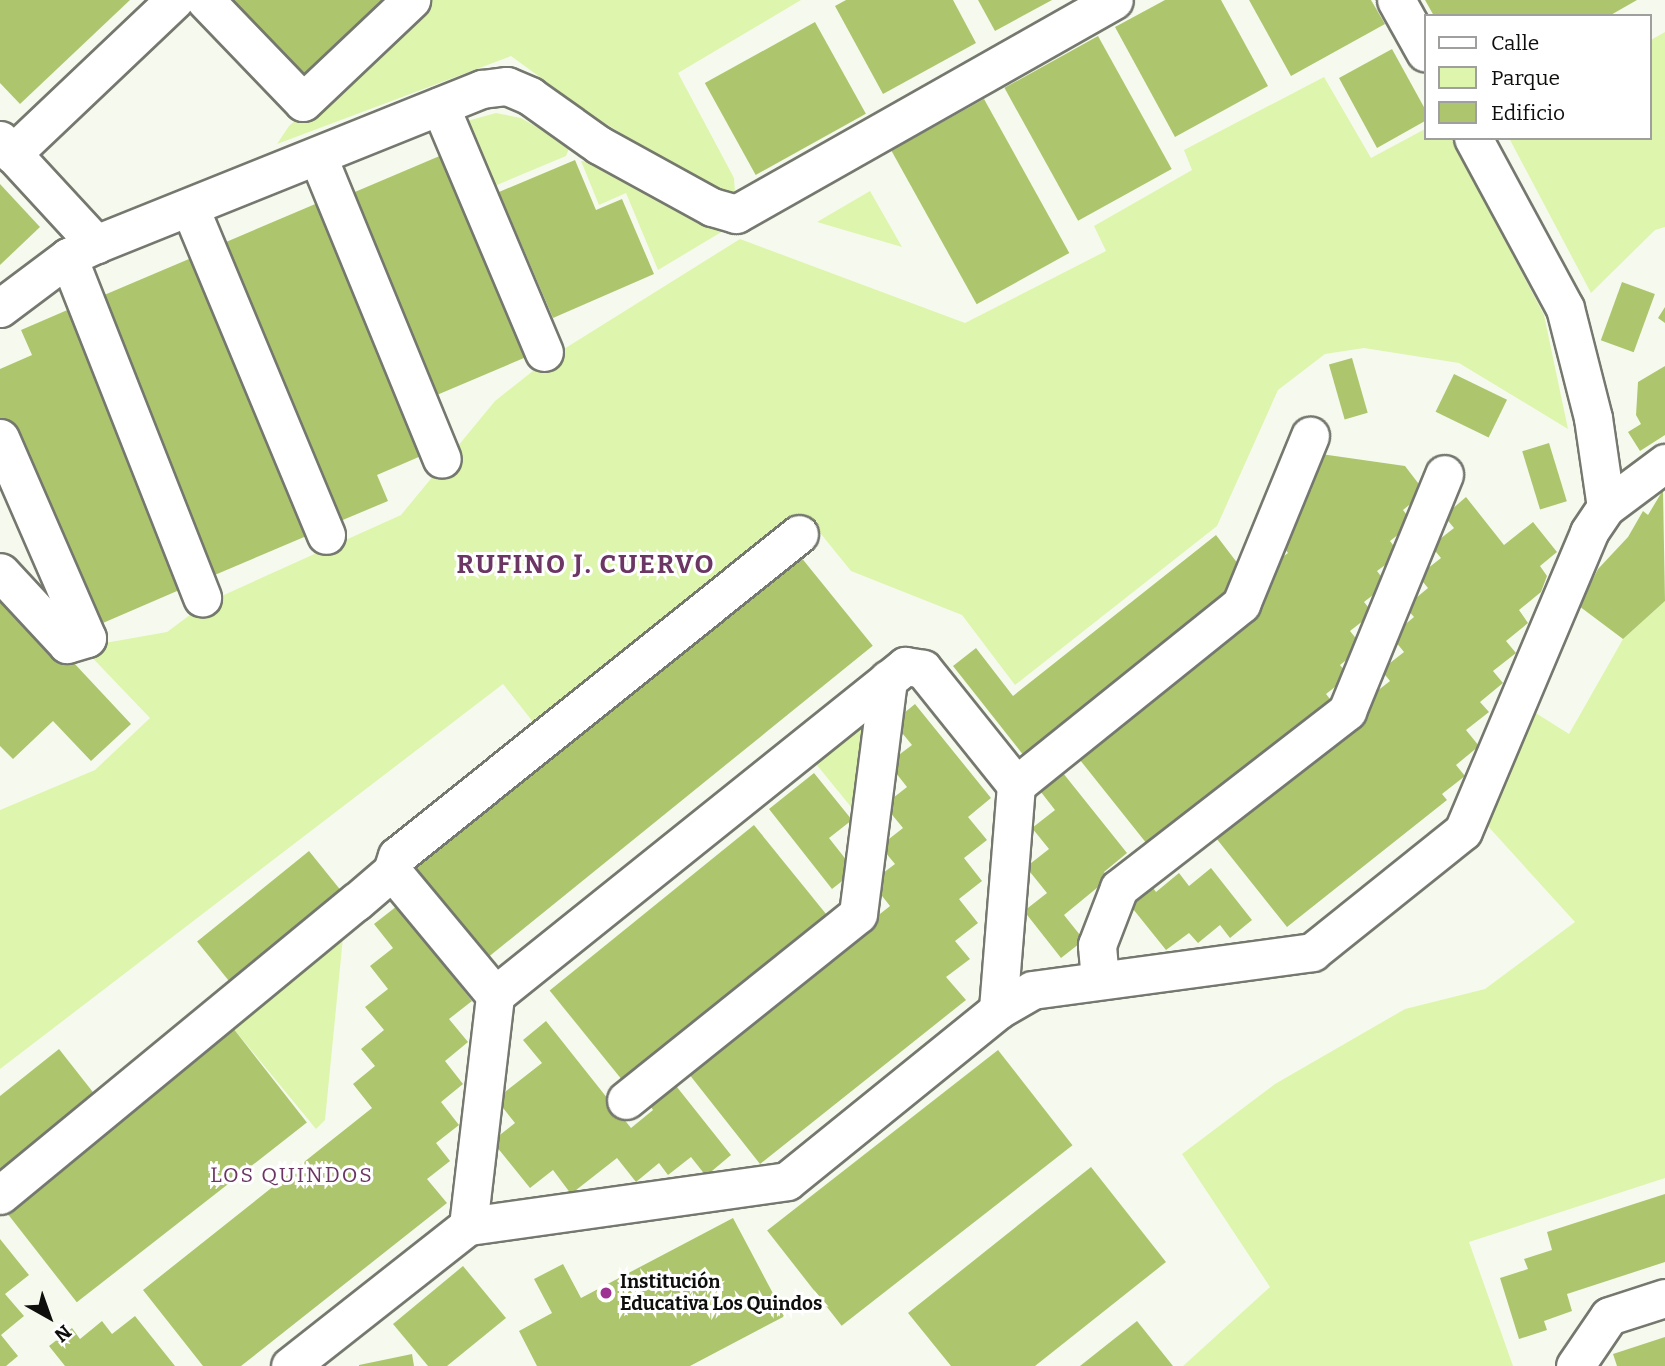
<!DOCTYPE html>
<meta charset="utf-8">
<style>
body{margin:0}
#map{position:relative;width:1665px;height:1366px;overflow:hidden;background:#f6faee;font-family:Bitter,serif}
div>[style]{position:absolute}
.green>*{inset:0;background:#def5ad}
.building>*{inset:0;background:#adc66e;transform-origin:0 0}
.roads{filter:drop-shadow(2px 0 #75786e) drop-shadow(-2px 0 #75786e) drop-shadow(0 2px #75786e) drop-shadow(0 -2px #75786e)}
.street>*{height:37px;margin:-18.5px;padding:0 18.5px;transform-origin:18.5px;border-radius:18.5px;background:#fff}
.dots>*{width:19px;height:19px;translate:-50% -50%;box-sizing:border-box;border:4px solid #fff;border-radius:50%}
span{translate:-50% -50%;white-space:nowrap;text-align:center;line-height:1.15;-webkit-text-stroke:6px #fff;paint-order:stroke}
.poi-label{font-size:19px;color:#0e0f0c;font-weight:700}
.left{translate:0 -50%;text-align:left}
.neighbourhood-label{font-size:21px;color:#6b3564;letter-spacing:2px}
.district-label{font-size:26px;color:#6b3564;font-weight:700;letter-spacing:2px}
.legend{position:absolute;left:1424px;top:14px;width:228px;height:126px;box-sizing:border-box;background:#fff;border:2px solid #9f9f9e;margin:0;padding:9px 12px;list-style:none;font-size:21px;color:#0e0f0c}
.legend li{display:flex;align-items:center;gap:14px;height:35px}
.legend b{width:35px;border:2px solid #9f9f9e}
.north{position:absolute;left:14px;top:1282px;width:70px;height:70px;-webkit-text-stroke:5px #fff;paint-order:stroke;rotate:140deg;font-size:19px;font-weight:700;line-height:28px;text-align:center;color:#0e0f0c}
.north::after{content:'';display:block;margin:auto;width:24px;height:32px;background:#0e0f0c;clip-path:polygon(50% 0,100% 100%,50% 72%,0 100%)}
</style>
<div id="map">
<div class="green">
<div style="clip-path:polygon(429px 0,801px 0,678px 73px,734px 178px,735px 194px,721px 193px,596px 118px,511px 56px,277px 144px,289px 126px)"></div>
<div style="clip-path:polygon(1665px 32px,1665px 227px,1655px 230px,1591px 293px,1509px 138px,1649px 138px,1649px 41px)"></div>
<div style="clip-path:polygon(1324px 77px,1371px 158px,1425px 129px,1425px 138px,1451px 138px,1544px 315px,1568px 429px,1459px 363px,1364px 348px,1325px 354px,1278px 390px,1217px 526px,1015px 685px,962px 615px,851px 571px,808px 518px,537px 727px,503px 684px,0 1069px,0 810px,95px 770px,150px 718px,82px 647px,167px 632px,206px 603px,401px 515px,495px 401px,548px 359px,740px 239px,965px 323px,1106px 251px,1094px 226px,1192px 170px,1184px 150px)"></div>
<div style="clip-path:polygon(496px 113px,521px 118px,570px 146px,566px 156px,485px 190px,456px 124px)"></div>
<div style="clip-path:polygon(581px 161px,595px 162px,701px 225px,723px 231px,658px 270px,626px 193px,599px 205px)"></div>
<div style="clip-path:polygon(870px 191px,902px 247px,817px 222px)"></div>
<div style="clip-path:polygon(1665px 601px,1665px 1178px,1469px 1242px,1513px 1366px,1183px 1366px,1270px 1287px,1182px 1154px,1275px 1084px,1405px 1009px,1485px 989px,1575px 922px,1485px 823px,1531px 710px,1569px 734px,1623px 639px)"></div>
<div style="clip-path:polygon(871px 711px,860px 818px,812px 759px)"></div>
<div style="clip-path:polygon(344px 927px,325px 1120px,316px 1129px,233px 1028px,232px 1018px)"></div>
</div>
<div class="building">
<div style="clip-path:polygon(0 0,130px 0,20px 104px,0 83px)"></div>
<div style="clip-path:polygon(218px 0,389px 0,296px 85px)"></div>
<div style="clip-path:polygon(846px 0,953px 0,976px 43px,883px 94px,835px 6px)"></div>
<div style="clip-path:polygon(978px 0,1052px 0,995px 31px)"></div>
<div style="clip-path:polygon(1165px 0,1221px 0,1268px 86px,1175px 137px,1115px 27px)"></div>
<div style="clip-path:polygon(1249px 0,1371px 0,1385px 24px,1291px 76px)"></div>
<div style="clip-path:polygon(1425px 0,1637px 0,1609px 16px,1434px 16px)"></div>
<div style="left:815px;top:22px;width:105px;height:126px;rotate:61deg"></div>
<div style="left:1098px;top:36px;width:152px;height:107px;rotate:61deg"></div>
<div style="clip-path:polygon(1392px 49px,1425px 109px,1425px 121px,1377px 148px,1339px 78px)"></div>
<div style="left:984px;top:99px;width:176px;height:106px;rotate:61deg"></div>
<div style="left:449px;top:152px;width:219px;height:110px;rotate:67deg"></div>
<div style="clip-path:polygon(575px 160px,596px 210px,622px 199px,654px 274px,553px 318px,499px 192px)"></div>
<div style="clip-path:polygon(0 184px,40px 227px,0 265px)"></div>
<div style="clip-path:polygon(320px 202px,428px 453px,377px 475px,388px 501px,338px 522px,219px 245px)"></div>
<div style="left:196px;top:256px;width:301px;height:110px;rotate:67deg"></div>
<div style="left:1622px;top:282px;width:35px;height:62px;rotate:20deg"></div>
<div style="clip-path:polygon(1665px 307px,1665px 323px,1658px 318px)"></div>
<div style="clip-path:polygon(72px 308px,191px 585px,89px 629px,0 420px,0 369px,32px 355px,21px 330px)"></div>
<div style="left:1352px;top:358px;width:57px;height:24px;rotate:74deg"></div>
<div style="clip-path:polygon(1665px 366px,1665px 435px,1640px 451px,1628px 432px,1641px 424px,1636px 415px,1638px 382px)"></div>
<div style="left:1454px;top:374px;width:59px;height:42px;rotate:26deg"></div>
<div style="left:1549px;top:443px;width:61px;height:28px;rotate:73deg"></div>
<div style="clip-path:polygon(1321px 454px,1405px 466px,1425px 492px,1403px 510px,1413px 523px,1390px 541px,1400px 554px,1377px 571px,1387px 584px,1364px 602px,1373px 613px,1350px 631px,1363px 647px,1340px 665px,1349px 676px,1326px 694px,1334px 704px,1151px 849px,1076px 755px,1274px 581px,1265px 570px,1288px 553px,1275px 536px,1298px 518px,1289px 507px,1312px 489px,1302px 477px,1324px 459px)"></div>
<div style="clip-path:polygon(1663px 490px,1665px 601px,1623px 639px,1579px 606px,1598px 569px,1628px 537px,1643px 511px,1648px 515px)"></div>
<div style="clip-path:polygon(1466px 497px,1504px 545px,1533px 522px,1557px 552px,1540px 566px,1547px 576px,1541px 592px,1519px 610px,1528px 623px,1506px 641px,1516px 653px,1493px 671px,1503px 683px,1480px 702px,1489px 712px,1466px 730px,1479px 746px,1456px 765px,1465px 776px,1442px 794px,1447px 800px,1287px 927px,1212px 833px,1372px 706px,1367px 699px,1390px 681px,1381px 670px,1404px 652px,1391px 636px,1414px 617px,1405px 607px,1428px 588px,1418px 576px,1441px 558px,1431px 546px,1454px 528px,1444px 516px)"></div>
<div style="clip-path:polygon(1216px 535px,1248px 577px,1028px 761px,953px 666px,976px 648px,1013px 696px)"></div>
<div style="left:796px;top:551px;width:122px;height:495px;rotate:51deg"></div>
<div style="clip-path:polygon(0 584px,131px 724px,91px 761px,53px 721px,13px 759px,0 746px)"></div>
<div style="clip-path:polygon(915px 704px,991px 798px,968px 817px,987px 840px,964px 858px,982px 881px,959px 899px,978px 923px,955px 941px,970px 959px,946px 977px,966px 1000px,760px 1164px,685px 1069px,890px 906px,871px 882px,895px 864px,880px 846px,903px 828px,884px 805px,907px 787px,888px 763px,912px 745px,893px 722px)"></div>
<div style="clip-path:polygon(1059px 768px,1127px 853px,1104px 872px,1109px 878px,1064px 915px,1084px 940px,1061px 958px,1024px 911px,1047px 893px,1026px 867px,1049px 849px,1032px 828px,1055px 810px,1037px 787px)"></div>
<div style="clip-path:polygon(814px 773px,852px 820px,829px 838px,855px 871px,832px 889px,769px 809px)"></div>
<div style="left:754px;top:825px;width:120px;height:263px;rotate:51deg"></div>
<div style="left:309px;top:851px;width:60px;height:144px;rotate:51deg"></div>
<div style="clip-path:polygon(1211px 868px,1252px 920px,1230px 938px,1220px 925px,1198px 943px,1189px 933px,1166px 950px,1125px 899px,1148px 881px,1156px 892px,1179px 873px,1189px 886px)"></div>
<div style="clip-path:polygon(397px 906px,472px 1001px,449px 1019px,468px 1042px,445px 1061px,463px 1084px,441px 1102px,459px 1125px,436px 1143px,450px 1161px,427px 1179px,447px 1203px,241px 1366px,203px 1366px,143px 1290px,372px 1108px,353px 1084px,375px 1066px,361px 1049px,384px 1030px,365px 1007px,388px 989px,370px 966px,393px 948px,374px 924px)"></div>
<div style="clip-path:polygon(546px 1021px,631px 1128px,653px 1110px,644px 1097px,669px 1077px,731px 1155px,706px 1176px,691px 1157px,668px 1175px,659px 1163px,636px 1182px,617px 1158px,571px 1194px,553px 1170px,530px 1188px,492px 1141px,515px 1123px,496px 1099px,542px 1063px,523px 1040px)"></div>
<div style="left:233px;top:1028px;width:120px;height:292px;rotate:52deg"></div>
<div style="clip-path:polygon(59px 1049px,96px 1096px,0 1173px,0 1096px)"></div>
<div style="left:998px;top:1050px;width:121px;height:293px;rotate:52deg"></div>
<div style="clip-path:polygon(1091px 1167px,1166px 1262px,1035px 1366px,951px 1366px,908px 1313px)"></div>
<div style="clip-path:polygon(1665px 1194px,1665px 1262px,1567px 1294px,1572px 1311px,1544px 1321px,1547px 1330px,1519px 1339px,1500px 1278px,1528px 1269px,1524px 1259px,1552px 1250px,1547px 1232px)"></div>
<div style="clip-path:polygon(733px 1218px,785px 1316px,690px 1366px,537px 1366px,519px 1331px,552px 1313px,534px 1279px,563px 1264px,581px 1298px)"></div>
<div style="clip-path:polygon(0 1239px,29px 1275px,5px 1294px,24px 1316px,1px 1335px,18px 1356px,6px 1366px,0 1366px)"></div>
<div style="clip-path:polygon(463px 1266px,506px 1318px,447px 1366px,428px 1366px,393px 1324px)"></div>
<div style="clip-path:polygon(135px 1316px,175px 1366px,65px 1366px,49px 1346px,72px 1328px,80px 1339px,102px 1321px,112px 1334px)"></div>
<div style="clip-path:polygon(1137px 1321px,1173px 1366px,1080px 1366px,1114px 1339px)"></div>
<div style="clip-path:polygon(1665px 1337px,1665px 1366px,1617px 1366px,1613px 1354px)"></div>
<div style="clip-path:polygon(412px 1354px,414px 1366px,359px 1366px,359px 1365px)"></div>
</div>
<div class="roads">
<div class="street">
<div style="left:205px;top:0;width:141px;rotate:46.1deg"></div>
<div style="left:303px;top:102px;width:149px;rotate:-43.4deg"></div>
<div style="left:1396px;top:0;width:60px;rotate:60.9deg"></div>
<div style="left:440px;top:106px;width:267px;rotate:67.1deg"></div>
<div style="left:1473px;top:138px;width:193px;rotate:61.6deg"></div>
<div style="left:1565px;top:308px;width:114px;rotate:75.7deg"></div>
<div style="left:1593px;top:418px;width:90px;rotate:81.7deg"></div>
<div style="left:0;top:140px;width:142px;rotate:47.3deg"></div>
<div style="left:12px;top:154px;width:224px;rotate:-43.5deg"></div>
<div style="left:318px;top:157px;width:326px;rotate:67.7deg"></div>
<div style="left:190px;top:208px;width:354px;rotate:67.4deg"></div>
<div style="left:68px;top:257px;width:366px;rotate:68.5deg"></div>
<div style="left:0;top:308px;width:85px;rotate:-36.9deg"></div>
<div style="left:68px;top:257px;width:31px;rotate:-25deg"></div>
<div style="left:96px;top:244px;width:416px;rotate:-21.9deg"></div>
<div style="left:482px;top:89px;width:25px;rotate:-7deg"></div>
<div style="left:507px;top:86px;width:25px;rotate:23deg"></div>
<div style="left:530px;top:96px;width:85px;rotate:35.4deg"></div>
<div style="left:599px;top:145px;width:129px;rotate:28.8deg"></div>
<div style="left:712px;top:207px;width:25px;rotate:16deg"></div>
<div style="left:736px;top:214px;width:434px;rotate:-29.5deg"></div>
<div style="left:0;top:438px;width:218px;rotate:66.5deg"></div>
<div style="left:87px;top:638px;width:21px;rotate:163deg"></div>
<div style="left:67px;top:644px;width:98px;rotate:-132.9deg"></div>
<div style="left:1016px;top:785px;width:289px;rotate:-38.8deg"></div>
<div style="left:1241px;top:604px;width:182px;rotate:-67.7deg"></div>
<div style="left:392px;top:871px;width:161px;rotate:50.3deg"></div>
<div style="left:1100px;top:980px;width:35px;rotate:-95deg"></div>
<div style="left:1097px;top:945px;width:61px;rotate:-68.9deg"></div>
<div style="left:1119px;top:888px;width:289px;rotate:-37.8deg"></div>
<div style="left:1347px;top:711px;width:256px;rotate:-67.7deg"></div>
<div style="left:626px;top:1100px;width:297px;rotate:-38.7deg"></div>
<div style="left:858px;top:914px;width:237px;rotate:-82.7deg"></div>
<div style="left:0;top:1195px;width:461px;rotate:-39.5deg"></div>
<div style="left:356px;top:902px;width:48px;rotate:-40.7deg"></div>
<div style="left:392px;top:871px;width:16px;rotate:-72deg"></div>
<div style="left:397px;top:856px;width:515px;rotate:-38.69deg"></div>
<div style="left:468px;top:1226px;width:233px;rotate:-83.3deg"></div>
<div style="left:495px;top:995px;width:526px;rotate:-38.74deg"></div>
<div style="left:905px;top:666px;width:18px;rotate:9deg"></div>
<div style="left:923px;top:669px;width:149px;rotate:51.3deg"></div>
<div style="left:1016px;top:785px;width:226px;rotate:94.6deg"></div>
<div style="left:290px;top:1366px;width:226px;rotate:-38.2deg"></div>
<div style="left:468px;top:1226px;width:322px;rotate:-8deg"></div>
<div style="left:787px;top:1181px;width:272px;rotate:-39deg"></div>
<div style="left:998px;top:1010px;width:39px;rotate:-30deg"></div>
<div style="left:1032px;top:990px;width:283px;rotate:-7.7deg"></div>
<div style="left:1312px;top:952px;width:193px;rotate:-38.7deg"></div>
<div style="left:1463px;top:831px;width:324px;rotate:-67.1deg"></div>
<div style="left:1589px;top:532px;width:30px;rotate:-56deg"></div>
<div style="left:1606px;top:507px;width:74px;rotate:-36.7deg"></div>
<div style="left:1575px;top:1366px;width:60px;rotate:-55.8deg"></div>
<div style="left:1609px;top:1316px;width:59px;rotate:-17.8deg"></div>
</div>
</div>
<div class="dots">
<div style="left:606px;top:1293px;background:#9e3293"></div>
</div>
<div class="poi-label">
<span class="left" style="left:620px;top:1293px">Institución<br>Educativa Los Quindos</span>
</div>
<div class="neighbourhood-label">
<span style="left:292px;top:1175px">LOS QUINDOS</span>
</div>
<div class="district-label">
<span style="left:586px;top:565px">RUFINO J. CUERVO</span>
</div>
<ul class="legend">
<li><b style="height:9px;background:#fff"></b>Calle</li>
<li><b style="height:19px;background:#def5ad"></b>Parque</li>
<li><b style="height:19px;background:#adc66e"></b>Edificio</li>
</ul>
<div class="north">N</div>
</div>
